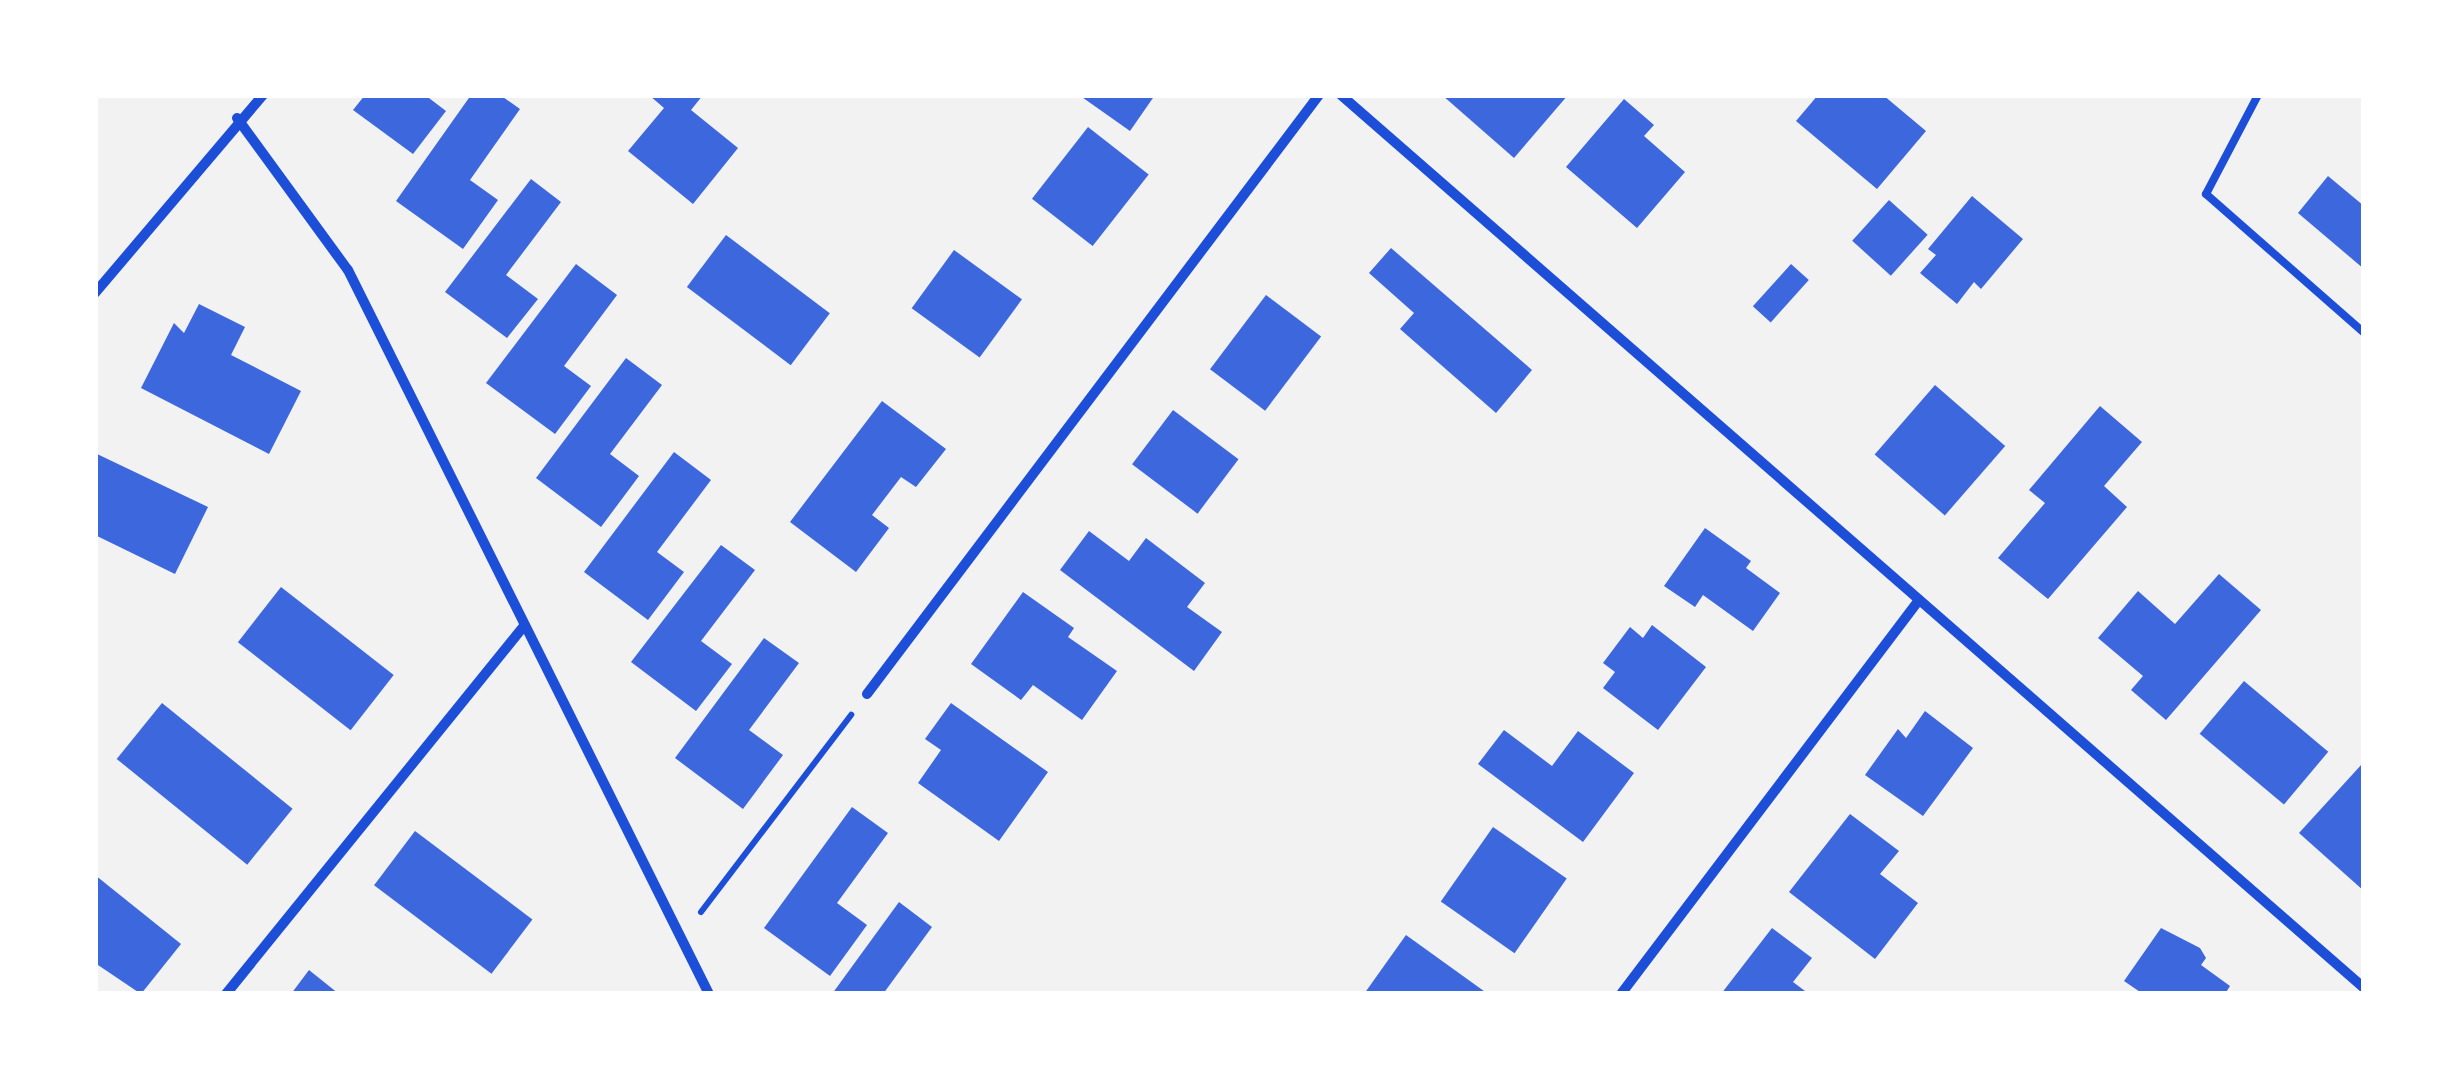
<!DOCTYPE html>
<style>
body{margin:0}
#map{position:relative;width:2459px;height:1089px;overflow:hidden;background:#f2f2f2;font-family:"Exo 2",sans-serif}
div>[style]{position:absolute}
.building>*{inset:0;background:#3d67dc;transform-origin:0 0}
.path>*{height:6px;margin:-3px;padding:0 3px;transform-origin:3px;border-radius:3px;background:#1d4ed8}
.service>*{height:8px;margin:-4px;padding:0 4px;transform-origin:4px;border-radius:4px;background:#1d4ed8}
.minor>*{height:10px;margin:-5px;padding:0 5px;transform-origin:5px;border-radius:5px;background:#1d4ed8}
span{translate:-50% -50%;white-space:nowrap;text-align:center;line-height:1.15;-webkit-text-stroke:10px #fff;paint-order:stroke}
.frame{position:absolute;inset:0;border:98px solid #fff;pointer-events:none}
</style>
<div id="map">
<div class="building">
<div style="clip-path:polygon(365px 95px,425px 95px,446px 111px,413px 154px,353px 110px)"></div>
<div style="clip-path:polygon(471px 95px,500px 95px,520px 109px,470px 180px,498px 200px,463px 249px,396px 201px)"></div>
<div style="clip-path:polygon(649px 95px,703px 95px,691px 110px,738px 148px,693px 204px,628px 151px,664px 108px)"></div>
<div style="clip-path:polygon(1079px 95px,1155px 95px,1130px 131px)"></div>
<div style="clip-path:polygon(1442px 95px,1568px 95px,1514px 158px)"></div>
<div style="clip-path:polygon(1818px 95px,1883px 95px,1926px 131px,1877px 189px,1796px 121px)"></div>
<div style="clip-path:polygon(1624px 99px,1654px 125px,1644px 136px,1685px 172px,1637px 228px,1566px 167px)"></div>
<div style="left:1088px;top:127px;width:77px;height:91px;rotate:38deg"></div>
<div style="clip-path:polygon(2328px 176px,2364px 206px,2364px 269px,2298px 213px)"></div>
<div style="clip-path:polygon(531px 179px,561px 202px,506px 275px,538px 299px,507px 338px,445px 292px)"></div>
<div style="clip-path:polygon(1972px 196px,2023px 239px,1981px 289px,1974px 282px,1957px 304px,1920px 273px,1936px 255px,1928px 249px)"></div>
<div style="left:1889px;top:200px;width:52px;height:55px;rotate:42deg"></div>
<div style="left:726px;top:235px;width:130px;height:65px;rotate:37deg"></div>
<div style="clip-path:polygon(1391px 248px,1532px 370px,1496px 413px,1400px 329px,1414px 313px,1369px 273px)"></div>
<div style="left:954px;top:250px;width:84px;height:72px;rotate:36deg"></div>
<div style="clip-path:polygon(576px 264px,617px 295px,564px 366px,591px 386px,555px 434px,486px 383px)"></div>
<div style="left:1791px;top:264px;width:24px;height:57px;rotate:42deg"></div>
<div style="left:1266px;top:295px;width:69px;height:93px;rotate:37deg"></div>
<div style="clip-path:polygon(199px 304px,245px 327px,231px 355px,301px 391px,269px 454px,141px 388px,174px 323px,184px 333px)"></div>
<div style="clip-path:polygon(626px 358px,662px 385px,610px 454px,639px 476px,601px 527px,536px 478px)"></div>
<div style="left:1935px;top:385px;width:93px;height:92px;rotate:41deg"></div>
<div style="clip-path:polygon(882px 401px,946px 449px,916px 487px,901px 477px,872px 515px,889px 528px,856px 572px,790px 522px)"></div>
<div style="clip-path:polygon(2100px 406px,2142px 442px,2104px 486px,2127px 507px,2048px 599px,1998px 558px,2045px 503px,2029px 490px)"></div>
<div style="left:1173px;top:410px;width:82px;height:68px;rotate:37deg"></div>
<div style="clip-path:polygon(674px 452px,711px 480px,657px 552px,684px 572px,648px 620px,584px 572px)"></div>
<div style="clip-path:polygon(95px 453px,208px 507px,175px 574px,95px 535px)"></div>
<div style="clip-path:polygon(1705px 528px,1751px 561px,1746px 568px,1780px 593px,1753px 631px,1703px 595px,1695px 607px,1664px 586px)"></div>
<div style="clip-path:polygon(1089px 531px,1129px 561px,1146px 538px,1205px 583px,1187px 607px,1222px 632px,1194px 671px,1060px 570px)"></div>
<div style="clip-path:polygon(721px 545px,755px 570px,701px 641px,732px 664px,696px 711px,631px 662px)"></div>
<div style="clip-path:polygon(2219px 574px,2261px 610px,2166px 720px,2131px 690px,2143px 676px,2098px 638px,2138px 591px,2175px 624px)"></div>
<div style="left:281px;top:587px;width:143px;height:70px;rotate:38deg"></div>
<div style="clip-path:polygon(1023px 592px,1074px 628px,1068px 637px,1117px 671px,1082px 720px,1033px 685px,1021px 700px,971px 664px)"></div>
<div style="clip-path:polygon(1652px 625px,1706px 667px,1658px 730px,1603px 688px,1615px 672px,1603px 663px,1630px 627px,1643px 638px)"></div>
<div style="clip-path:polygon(764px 638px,799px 663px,749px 730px,783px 755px,743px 809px,675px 758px)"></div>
<div style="left:2244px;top:681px;width:110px;height:69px;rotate:40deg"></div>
<div style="left:162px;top:703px;width:168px;height:72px;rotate:39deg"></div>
<div style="clip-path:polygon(951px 703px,1048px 772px,999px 841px,918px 783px,941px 750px,925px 739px)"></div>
<div style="clip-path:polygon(1925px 711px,1973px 748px,1923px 816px,1865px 775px,1898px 729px,1906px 738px)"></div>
<div style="clip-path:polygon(1504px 730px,1552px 766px,1578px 731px,1634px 773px,1583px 842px,1478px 764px)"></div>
<div style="clip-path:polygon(2362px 764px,2364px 765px,2364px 891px,2299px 833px)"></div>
<div style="clip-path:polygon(852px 807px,888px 833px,837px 903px,867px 925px,830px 976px,764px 928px)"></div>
<div style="clip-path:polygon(1850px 814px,1899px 851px,1880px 874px,1918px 903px,1875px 959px,1789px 892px)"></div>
<div style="left:1493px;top:827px;width:90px;height:91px;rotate:35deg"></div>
<div style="left:415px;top:831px;width:147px;height:68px;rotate:37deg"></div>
<div style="clip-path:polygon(95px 875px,181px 944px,141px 994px,95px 963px)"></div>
<div style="clip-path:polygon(899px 902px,932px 927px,883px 994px,832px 994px)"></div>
<div style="clip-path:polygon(1772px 928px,1812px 958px,1793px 982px,1809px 994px,1721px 994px)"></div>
<div style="clip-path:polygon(2161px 928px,2200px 948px,2206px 958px,2201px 965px,2230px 986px,2225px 994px,2143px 994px,2124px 981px)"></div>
<div style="clip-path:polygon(1406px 935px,1488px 994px,1364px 994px)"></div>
<div style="clip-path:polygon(309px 970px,339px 994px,291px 994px)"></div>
</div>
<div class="path">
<div style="left:701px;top:912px;width:248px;rotate:-52.7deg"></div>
</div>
<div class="service">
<div style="left:2258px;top:95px;width:112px;rotate:117.7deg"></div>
<div style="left:2206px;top:194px;width:210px;rotate:41.3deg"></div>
</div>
<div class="minor">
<div style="left:1341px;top:95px;width:1358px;rotate:41.12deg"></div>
<div style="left:237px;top:118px;width:188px;rotate:53.9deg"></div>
<div style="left:348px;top:270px;width:809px;rotate:63.5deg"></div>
<div style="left:95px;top:293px;width:260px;rotate:-49.7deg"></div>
<div style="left:867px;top:694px;width:750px;rotate:-52.96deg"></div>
<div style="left:226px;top:994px;width:471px;rotate:-51deg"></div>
<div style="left:1621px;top:994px;width:494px;rotate:-52.9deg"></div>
</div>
<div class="frame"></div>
</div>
